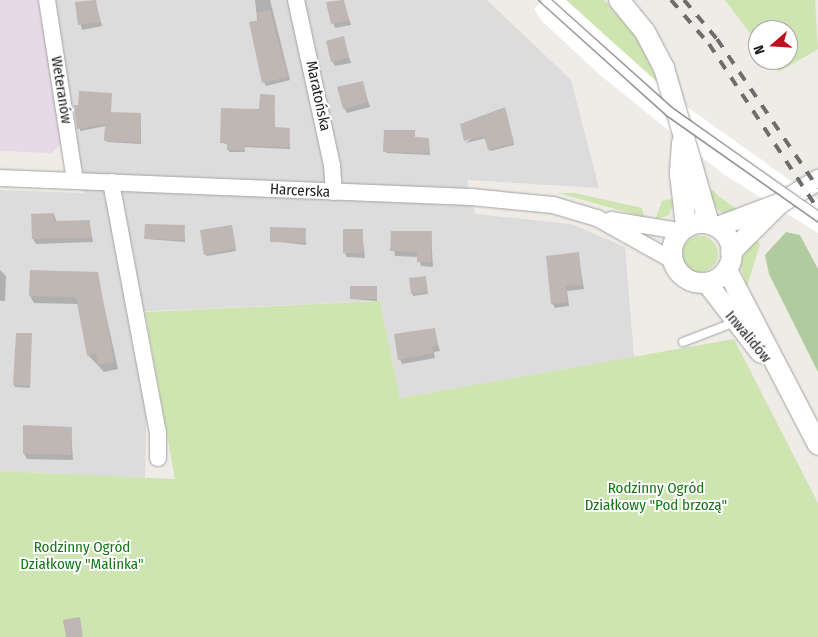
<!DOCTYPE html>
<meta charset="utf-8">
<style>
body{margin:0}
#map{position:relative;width:818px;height:637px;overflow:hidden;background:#efebe6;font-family:"Fira Sans Condensed",sans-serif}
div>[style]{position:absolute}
.residential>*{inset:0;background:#dddcdc}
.industrial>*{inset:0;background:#e8d9e6}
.grass>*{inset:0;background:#cee5b1}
.round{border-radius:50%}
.forest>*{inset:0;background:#afcb9f}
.pier>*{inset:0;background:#fff}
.shadow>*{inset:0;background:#0003}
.building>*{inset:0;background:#bfb7b3}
.roads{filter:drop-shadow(0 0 1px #a3a3a3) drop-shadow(0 0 1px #a3a3a3)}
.service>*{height:8px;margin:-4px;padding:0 4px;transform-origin:4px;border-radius:4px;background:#fff}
.minor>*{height:16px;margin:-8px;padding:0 8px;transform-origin:8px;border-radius:8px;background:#fff}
.tertiary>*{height:20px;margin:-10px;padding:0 10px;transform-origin:10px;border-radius:10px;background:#fff}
.tertiary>.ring{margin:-10px;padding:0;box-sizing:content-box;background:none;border:20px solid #fff;border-radius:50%}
.tram>*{height:1px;margin:-0.5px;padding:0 0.5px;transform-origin:0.5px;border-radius:0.5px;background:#6d6d6d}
.rail>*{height:4px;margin-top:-2px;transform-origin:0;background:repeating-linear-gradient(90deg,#6d6d6d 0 10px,transparent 0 20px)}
.bridges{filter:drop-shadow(0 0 1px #a3a3a3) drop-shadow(0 0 1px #a3a3a3)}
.service-bridge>*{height:8px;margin:-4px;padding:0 4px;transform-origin:4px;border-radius:4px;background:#fff}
span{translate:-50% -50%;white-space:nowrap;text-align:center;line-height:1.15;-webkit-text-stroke:4px #fff;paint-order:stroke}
.street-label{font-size:15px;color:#1f1f1f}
.park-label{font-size:15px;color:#157615}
.north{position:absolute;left:748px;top:20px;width:50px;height:50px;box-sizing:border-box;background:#fff;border:1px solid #a5a5a5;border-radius:50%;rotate:251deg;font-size:14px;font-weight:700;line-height:20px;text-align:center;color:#1f1f1f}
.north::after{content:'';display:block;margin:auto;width:18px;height:22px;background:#be111f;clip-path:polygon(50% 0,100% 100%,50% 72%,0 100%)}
</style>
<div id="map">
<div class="residential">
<i style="clip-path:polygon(55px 0,487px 0,571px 80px,599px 188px,467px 180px,475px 214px,571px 224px,625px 247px,634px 357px,400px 398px,380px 301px,132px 312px,147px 393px,145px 478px,0 471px,0 190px,84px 193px)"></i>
</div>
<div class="industrial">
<i style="clip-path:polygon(0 0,38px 0,64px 140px,52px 153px,0 151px)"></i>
</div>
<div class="grass">
<i style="clip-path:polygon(566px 0,604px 0,638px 39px,660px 86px)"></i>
<i style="clip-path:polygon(725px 0,815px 0,818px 49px,779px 72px,770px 60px,788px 60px,788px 30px,758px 30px,758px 44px)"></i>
<i style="clip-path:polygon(713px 190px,717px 195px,738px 210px,725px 214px,718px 210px,706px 192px)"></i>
<i style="clip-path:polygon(558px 193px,575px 193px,642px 208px,644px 217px)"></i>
<i style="clip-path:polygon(676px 198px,669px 215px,655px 220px,662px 201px)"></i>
<i class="round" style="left:682px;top:236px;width:36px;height:36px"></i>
<i style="clip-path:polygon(755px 238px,760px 244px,747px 287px,739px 262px)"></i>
<i style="clip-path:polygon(380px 301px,400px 398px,734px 339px,818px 503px,818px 637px,0 637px,0 471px,175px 479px,145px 312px)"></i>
</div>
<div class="forest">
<i style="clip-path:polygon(786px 232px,800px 235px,818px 269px,818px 372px,769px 274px,765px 255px)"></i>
</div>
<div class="pier">
<i style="clip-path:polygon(543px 0,566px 0,676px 99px,818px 200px,818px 233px,723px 174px,600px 75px,541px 20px,534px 9px)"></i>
</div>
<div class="shadow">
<i style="clip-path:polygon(95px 0,102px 26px,82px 30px,76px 3px)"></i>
<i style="clip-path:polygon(255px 0,270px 0,290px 80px,266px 86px,264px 82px)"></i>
<i style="clip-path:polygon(343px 0,351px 25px,335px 28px,327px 3px)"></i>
<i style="clip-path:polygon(343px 38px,351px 63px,335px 66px,332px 61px)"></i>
<i style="clip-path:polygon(362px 82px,370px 107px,347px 113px,344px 108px)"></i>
<i style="clip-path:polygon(111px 94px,111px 113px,141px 114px,141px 144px,107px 142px,106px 126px,80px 131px,80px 106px)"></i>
<i style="clip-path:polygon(274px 96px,275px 128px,289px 129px,290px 149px,245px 147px,245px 152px,229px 152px,228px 145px,221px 142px)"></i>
<i style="clip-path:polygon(506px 111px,514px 145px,490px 151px,486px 138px,466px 143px)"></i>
<i style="clip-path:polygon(414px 131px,415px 139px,429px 139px,430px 155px,386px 153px)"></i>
<i style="clip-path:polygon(54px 214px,57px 222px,89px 221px,93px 242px,36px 244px,33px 239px)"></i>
<i style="clip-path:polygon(184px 226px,185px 242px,146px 239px)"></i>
<i style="clip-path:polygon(232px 226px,236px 251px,207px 256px,205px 254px)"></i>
<i style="clip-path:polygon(305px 229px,306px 245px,271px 241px)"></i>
<i style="clip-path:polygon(362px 231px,365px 258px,347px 257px,344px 252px)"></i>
<i style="clip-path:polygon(392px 232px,431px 233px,433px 267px,421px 266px,418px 257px,395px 256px)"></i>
<i style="clip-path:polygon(578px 254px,584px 289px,567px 291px,569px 306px,555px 308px,552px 303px)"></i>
<i style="clip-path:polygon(0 270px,6px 276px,5px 301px,0 301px)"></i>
<i style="clip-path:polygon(97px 274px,118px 369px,104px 372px,88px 355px,78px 304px,34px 303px,30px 296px)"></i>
<i style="clip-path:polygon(426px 279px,428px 294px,413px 296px,412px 293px)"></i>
<i style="clip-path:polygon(376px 287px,377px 301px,351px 299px)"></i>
<i style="clip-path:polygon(434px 330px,440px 351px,434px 352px,435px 358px,402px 364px,400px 359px)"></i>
<i style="clip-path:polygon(31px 335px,30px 388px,15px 387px,14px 385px)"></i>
<i style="clip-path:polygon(71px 428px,73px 460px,27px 459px,24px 454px)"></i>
</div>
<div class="building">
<i style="clip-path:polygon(96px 0,100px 22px,78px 25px,75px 2px)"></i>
<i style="clip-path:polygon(344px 0,349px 20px,331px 24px,326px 2px)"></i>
<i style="clip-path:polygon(270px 10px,288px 77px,262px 83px,249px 22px,259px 20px,257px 13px)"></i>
<i style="clip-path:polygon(344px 36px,349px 58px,331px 62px,326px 41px)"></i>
<i style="clip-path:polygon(363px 81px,368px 102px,343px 109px,337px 87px)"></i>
<i style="clip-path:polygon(79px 91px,112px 93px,111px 112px,141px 113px,140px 142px,104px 141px,105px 124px,77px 129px,74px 105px,78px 105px)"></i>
<i style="clip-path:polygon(260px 94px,275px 95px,274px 127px,290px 128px,289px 147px,245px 146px,245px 151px,227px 150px,227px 143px,220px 143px,221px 108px,259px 109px)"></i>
<i style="clip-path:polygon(505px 107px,514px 143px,488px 150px,484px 136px,464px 141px,460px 124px)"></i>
<i style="clip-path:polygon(384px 130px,415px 130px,415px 137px,429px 138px,429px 153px,383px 152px)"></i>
<i style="clip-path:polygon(54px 213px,54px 221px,90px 220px,91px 238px,32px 239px,31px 214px)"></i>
<i style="clip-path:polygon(145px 224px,185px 225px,184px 240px,144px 239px)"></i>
<i style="clip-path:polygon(232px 225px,236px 249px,204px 255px,200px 230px)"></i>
<i style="clip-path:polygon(270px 227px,306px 228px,305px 243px,270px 242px)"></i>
<i style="clip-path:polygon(343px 229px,363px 229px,363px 253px,343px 253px)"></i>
<i style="clip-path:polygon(391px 231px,432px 231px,431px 262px,417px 262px,417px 252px,390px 251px)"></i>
<i style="clip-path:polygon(579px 252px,582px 285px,566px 286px,567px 302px,551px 304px,546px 256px)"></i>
<i style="clip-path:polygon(30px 270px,98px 272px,114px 362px,98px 364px,96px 354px,87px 356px,76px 297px,29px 296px)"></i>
<i style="clip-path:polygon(426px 276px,427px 292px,411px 294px,409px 278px)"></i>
<i style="clip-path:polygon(350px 286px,377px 286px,377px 299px,350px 299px)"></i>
<i style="clip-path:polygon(435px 328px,438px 346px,432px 347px,433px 353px,398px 360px,394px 334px)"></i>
<i style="clip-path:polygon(16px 333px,32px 333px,30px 386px,13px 385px)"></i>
<i style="clip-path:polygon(23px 425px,72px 427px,71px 455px,23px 454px)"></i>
<i style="clip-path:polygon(80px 617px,83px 637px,66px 637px,63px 620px)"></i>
</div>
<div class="roads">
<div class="service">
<i style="left:683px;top:342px;width:56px;rotate:-21deg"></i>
</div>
<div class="minor">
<i style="left:47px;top:0;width:182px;rotate:81.2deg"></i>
<i style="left:296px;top:0;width:169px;rotate:77.7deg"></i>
<i style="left:332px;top:165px;width:27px;rotate:86deg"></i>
<i style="left:0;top:178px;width:471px;rotate:2.3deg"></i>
<i style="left:471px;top:197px;width:82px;rotate:5.6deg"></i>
<i style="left:553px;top:205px;width:46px;rotate:16.5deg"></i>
<i style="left:597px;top:218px;width:86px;rotate:29.2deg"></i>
<i style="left:111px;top:182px;width:254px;rotate:79.4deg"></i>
<i style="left:158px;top:432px;width:26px;rotate:90deg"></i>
<i style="left:611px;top:220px;width:70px;rotate:9.1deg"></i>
</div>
<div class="tertiary">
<i style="left:619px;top:0;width:41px;rotate:50.9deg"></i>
<i style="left:645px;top:32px;width:41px;rotate:62.2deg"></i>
<i style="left:664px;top:68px;width:162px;rotate:73.9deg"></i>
<i style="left:682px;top:143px;width:31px;rotate:94deg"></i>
<i style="left:680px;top:174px;width:53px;rotate:83.5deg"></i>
<i class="ring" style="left:672px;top:223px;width:40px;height:40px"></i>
<i style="left:717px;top:227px;width:66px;rotate:-20.4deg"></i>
<i style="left:779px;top:204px;width:46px;rotate:-31.6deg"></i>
<i style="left:731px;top:252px;width:68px;rotate:-45deg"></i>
<i style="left:727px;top:270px;width:197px;rotate:62.5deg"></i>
<i style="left:707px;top:283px;width:88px;rotate:52.4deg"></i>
</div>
</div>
<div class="tram">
<i style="left:538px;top:0;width:173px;rotate:42deg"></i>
<i style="left:667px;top:116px;width:184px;rotate:35.1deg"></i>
<i style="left:552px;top:0;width:162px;rotate:41.8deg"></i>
<i style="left:673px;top:108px;width:178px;rotate:35.4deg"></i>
</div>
<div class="rail">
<i style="left:671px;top:0;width:58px;rotate:49.2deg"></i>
<i style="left:709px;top:44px;width:198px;rotate:56.6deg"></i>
<i style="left:684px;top:0;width:51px;rotate:49.8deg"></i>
<i style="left:717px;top:39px;width:180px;rotate:55.9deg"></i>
</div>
<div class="bridges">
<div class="service-bridge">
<i style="left:545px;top:0;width:168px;rotate:41.9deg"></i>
<i style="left:670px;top:112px;width:181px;rotate:35.1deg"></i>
</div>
</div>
<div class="street-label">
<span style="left:61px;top:90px;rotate:81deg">Weteranów</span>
<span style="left:318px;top:96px;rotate:78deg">Maratońska</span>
<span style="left:300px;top:191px;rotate:3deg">Harcerska</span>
<span style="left:748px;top:337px;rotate:50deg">Inwalidów</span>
</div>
<div class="park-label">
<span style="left:656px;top:497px">Rodzinny Ogród<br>Działkowy "Pod brzozą"</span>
<span style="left:82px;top:556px">Rodzinny Ogród<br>Działkowy "Malinka"</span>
</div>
<div class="north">N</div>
</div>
